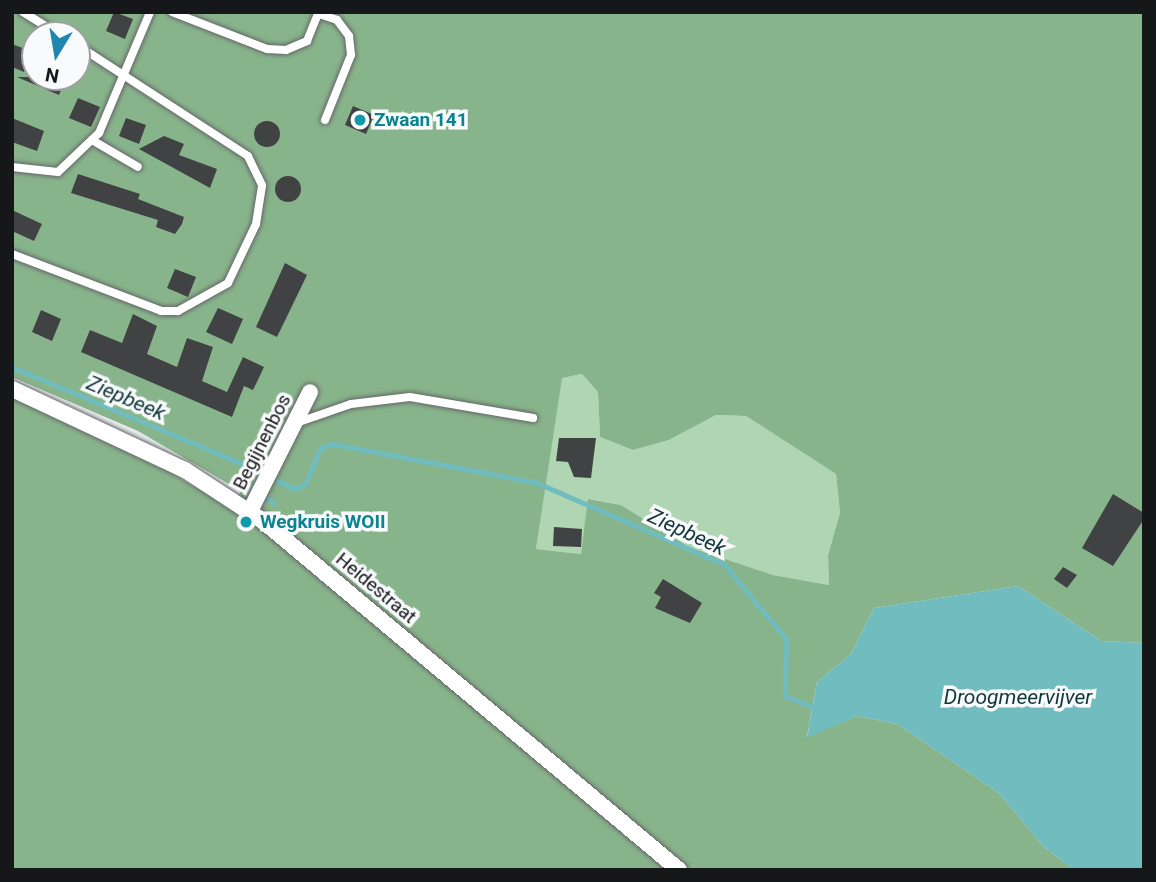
<!DOCTYPE html>
<style>
body{margin:0}
#map{position:relative;width:1156px;height:882px;overflow:hidden;background:#eaedef;font-family:Roboto,sans-serif}
div>[style]{position:absolute}
.green>*{inset:0;background:#afd5b2}
.forest>*{inset:0;background:#88b48b}
.water>*{inset:0;background:#70bcbe}
.stream>*{height:5px;margin:-2.5px;padding:0 2.5px;transform-origin:2.5px;border-radius:2.5px;background:#70bcbe}
.building>*{inset:0;background:#404244}
.round{border-radius:50%}
.roads{filter:drop-shadow(0 0 2px #656769) drop-shadow(0 0 2px #656769)}
.lane>*{height:8px;margin:-4px;padding:0 4px;transform-origin:4px;border-radius:4px;background:#fff}
.street>*{height:16px;margin:-8px;padding:0 8px;transform-origin:8px;border-radius:8px;background:#fff}
.dots>*{width:19px;height:19px;translate:-50% -50%;box-sizing:border-box;border:4px solid #f8fafc;border-radius:50%}
span{translate:-50% -50%;white-space:nowrap;text-align:center;line-height:1.15;-webkit-text-stroke:7px #f8fafc;paint-order:stroke}
.culture-label{font-size:19px;color:#0d838f;font-weight:700}
.left{translate:0 -50%;text-align:left}
.street-label{font-size:19px;color:#161718}
.water-label{font-size:21px;color:#113738;font-style:italic}
.frame{position:absolute;inset:0;border:14px solid #161718;pointer-events:none}
.north{position:absolute;left:21px;top:21px;width:70px;height:70px;box-sizing:border-box;background:#f8fafc;border:2px solid #9e9fa1;border-radius:50%;rotate:191deg;font-size:19px;font-weight:700;line-height:28px;text-align:center;color:#161718}
.north::after{content:'';display:block;margin:auto;width:24px;height:32px;background:#1f86af;clip-path:polygon(50% 0,100% 100%,50% 72%,0 100%)}
</style>
<div id="map">
<div class="green">
<i style="clip-path:polygon(582px 374px,598px 392px,600px 437px,633px 450px,669px 440px,716px 415px,746px 416px,836px 474px,840px 513px,828px 555px,829px 585px,773px 575px,689px 547px,621px 505px,589px 499px,581px 554px,536px 549px,561px 378px)"></i>
</div>
<div class="forest">
<i style="clip-path:polygon(evenodd,12px 12px,1144px 12px,1144px 643px,1101px 641px,1018px 586px,874px 608px,851px 654px,817px 682px,807px 737px,857px 716px,897px 724px,999px 793px,1043px 846px,1074px 870px,12px 870px,12px 397px,129px 448px,231px 508px,241px 491px,138px 431px,12px 377px,12px 12px,35px 35px,77px 35px,77px 77px,35px 77px,35px 35px,12px 12px,582px 374px,598px 392px,600px 437px,633px 450px,669px 440px,716px 415px,746px 416px,836px 474px,840px 513px,828px 555px,829px 585px,773px 575px,689px 547px,621px 505px,588px 499px,581px 554px,536px 549px,562px 378px,582px 374px)"></i>
</div>
<div class="water">
<i style="clip-path:polygon(1018px 586px,1101px 641px,1144px 643px,1144px 870px,1074px 870px,1043px 846px,999px 793px,897px 724px,857px 716px,807px 738px,817px 682px,851px 654px,874px 608px)"></i>
</div>
<div class="stream">
<i style="left:12px;top:367px;width:276px;rotate:22.8deg"></i>
<i style="left:278px;top:481px;width:20px;rotate:24deg"></i>
<i style="left:296px;top:489px;width:12px;rotate:-31deg"></i>
<i style="left:306px;top:483px;width:38px;rotate:-68deg"></i>
<i style="left:320px;top:448px;width:14px;rotate:-17deg"></i>
<i style="left:333px;top:444px;width:206px;rotate:10.7deg"></i>
<i style="left:535px;top:482px;width:206px;rotate:23.5deg"></i>
<i style="left:724px;top:564px;width:97px;rotate:50.4deg"></i>
<i style="left:786px;top:639px;width:57px;rotate:91deg"></i>
<i style="left:785px;top:696px;width:34px;rotate:21deg"></i>
<i style="left:245px;top:485px;width:14px;rotate:30deg"></i>
<i style="left:263px;top:496px;width:13px;rotate:32deg"></i>
</div>
<div class="building">
<i style="clip-path:polygon(114px 12px,133px 19px,125px 39px,106px 31px)"></i>
<i style="clip-path:polygon(12px 44px,33px 52px,24px 72px,12px 67px)"></i>
<i style="clip-path:polygon(17px 77px,66px 77px,59px 95px)"></i>
<i style="clip-path:polygon(78px 98px,100px 107px,91px 127px,69px 118px)"></i>
<i style="clip-path:polygon(353px 106px,374px 115px,366px 134px,345px 125px)"></i>
<i style="clip-path:polygon(12px 118px,44px 131px,37px 151px,12px 142px)"></i>
<i style="clip-path:polygon(126px 118px,146px 125px,139px 144px,119px 136px)"></i>
<i class="round" style="left:254px;top:121px;width:26px;height:26px"></i>
<i style="clip-path:polygon(164px 136px,184px 144px,179px 155px,217px 169px,210px 188px,139px 149px)"></i>
<i style="clip-path:polygon(78px 174px,140px 194px,138px 199px,184px 217px,182px 224px,175px 234px,156px 227px,158px 220px,71px 193px)"></i>
<i class="round" style="left:275px;top:176px;width:26px;height:26px"></i>
<i style="clip-path:polygon(12px 210px,42px 224px,34px 241px,12px 231px)"></i>
<i style="clip-path:polygon(285px 263px,307px 275px,277px 337px,256px 327px)"></i>
<i style="clip-path:polygon(175px 269px,196px 277px,188px 297px,167px 288px)"></i>
<i style="clip-path:polygon(218px 308px,243px 319px,232px 344px,206px 332px)"></i>
<i style="clip-path:polygon(41px 310px,61px 319px,52px 341px,32px 332px)"></i>
<i style="clip-path:polygon(133px 314px,157px 326px,147px 354px,177px 367px,187px 338px,213px 347px,202px 381px,227px 392px,243px 357px,264px 367px,253px 390px,244px 386px,232px 417px,81px 352px,90px 330px,122px 343px)"></i>
<i style="clip-path:polygon(559px 438px,596px 438px,591px 478px,574px 477px,568px 462px,556px 461px)"></i>
<i style="clip-path:polygon(1113px 494px,1144px 513px,1144px 519px,1113px 566px,1082px 548px)"></i>
<i style="clip-path:polygon(554px 527px,582px 529px,581px 547px,553px 546px)"></i>
<i style="clip-path:polygon(1063px 567px,1077px 575px,1067px 588px,1054px 579px)"></i>
<i style="clip-path:polygon(663px 579px,702px 603px,690px 623px,655px 608px,661px 597px,654px 593px)"></i>
</div>
<div class="roads">
<div class="lane">
<i style="left:23px;top:12px;width:44px;rotate:31.9deg"></i>
<i style="left:172px;top:12px;width:102px;rotate:21.3deg"></i>
<i style="left:267px;top:49px;width:19px;rotate:3deg"></i>
<i style="left:286px;top:50px;width:23px;rotate:-23deg"></i>
<i style="left:307px;top:41px;width:31px;rotate:-68deg"></i>
<i style="left:319px;top:14px;width:19px;rotate:18deg"></i>
<i style="left:337px;top:20px;width:20px;rotate:53deg"></i>
<i style="left:349px;top:36px;width:19px;rotate:84deg"></i>
<i style="left:351px;top:55px;width:70px;rotate:111.8deg"></i>
<i style="left:92px;top:140px;width:53px;rotate:30.4deg"></i>
<i style="left:12px;top:167px;width:46px;rotate:6.2deg"></i>
<i style="left:58px;top:172px;width:57px;rotate:-43.6deg"></i>
<i style="left:99px;top:133px;width:131px;rotate:-67.1deg"></i>
<i style="left:12px;top:254px;width:160px;rotate:20.9deg"></i>
<i style="left:161px;top:311px;width:17px"></i>
<i style="left:178px;top:311px;width:57px;rotate:-29.2deg"></i>
<i style="left:228px;top:283px;width:65px;rotate:-64.6deg"></i>
<i style="left:256px;top:224px;width:39px;rotate:-81deg"></i>
<i style="left:262px;top:185px;width:32px;rotate:-116deg"></i>
<i style="left:248px;top:156px;width:204px;rotate:-147deg"></i>
<i style="left:299px;top:422px;width:55px;rotate:-19.1deg"></i>
<i style="left:351px;top:404px;width:59px;rotate:-6.8deg"></i>
<i style="left:410px;top:397px;width:125px;rotate:9.7deg"></i>
</div>
<div class="street">
<i style="left:12px;top:389px;width:191px;rotate:25.1deg"></i>
<i style="left:185px;top:470px;width:93px;rotate:33.2deg"></i>
<i style="left:263px;top:521px;width:543px;rotate:39.99deg"></i>
<i style="left:250px;top:511px;width:133px;rotate:-63.2deg"></i>
</div>
</div>
<div class="dots">
<i style="left:360px;top:120px;background:#0f9aa8"></i>
<i style="left:246px;top:522px;background:#0f9aa8"></i>
</div>
<div class="culture-label">
<span class="left" style="left:374px;top:120px">Zwaan 141</span>
<span class="left" style="left:260px;top:522px">Wegkruis WOII</span>
</div>
<div class="street-label">
<span style="left:262px;top:442px;rotate:-63deg">Begijnenbos</span>
<span style="left:376px;top:588px;rotate:40deg">Heidestraat</span>
</div>
<div class="water-label">
<span style="left:126px;top:398px;rotate:23deg">Ziepbeek</span>
<span style="left:687px;top:532px;rotate:25deg">Ziepbeek</span>
<span style="left:1018px;top:697px">Droogmeervijver</span>
</div>
<div class="frame"></div>
<div class="north">N</div>
</div>
